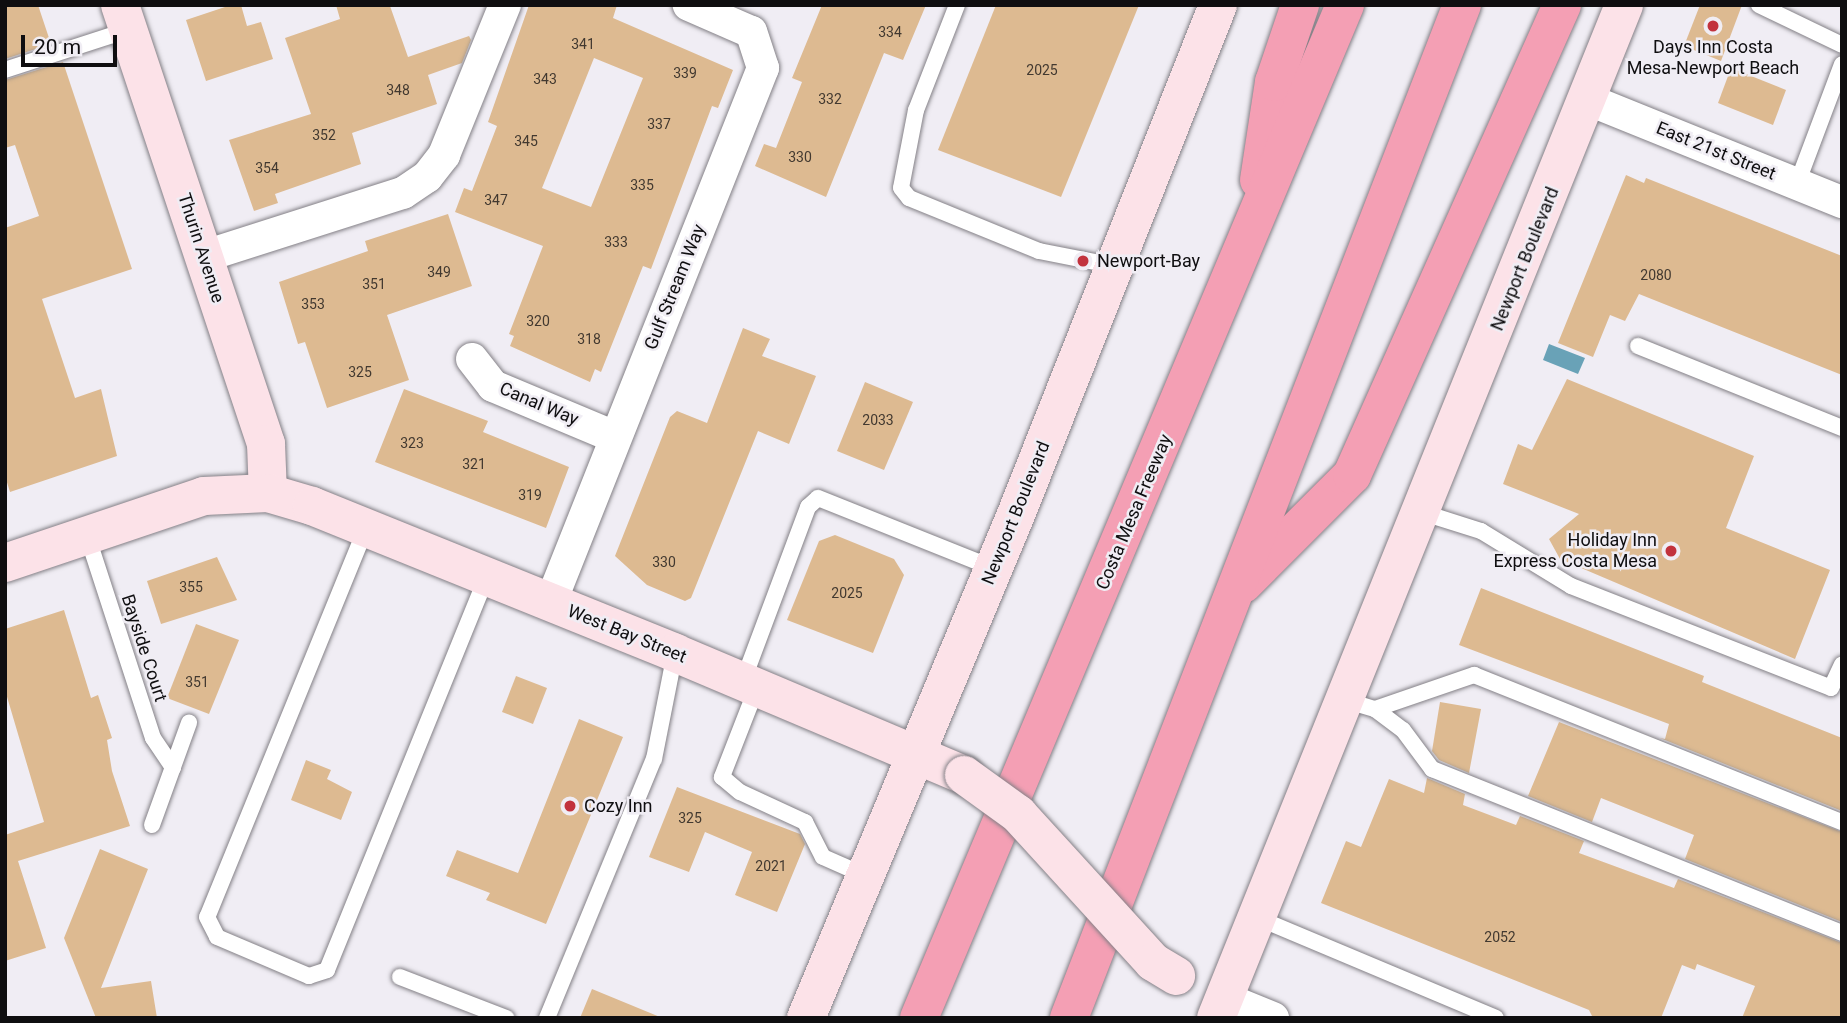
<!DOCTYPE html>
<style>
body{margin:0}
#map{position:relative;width:1847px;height:1023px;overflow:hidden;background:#f0edf4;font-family:Roboto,sans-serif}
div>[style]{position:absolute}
.water>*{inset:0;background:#69a2b7}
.building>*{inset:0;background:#ddba91}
.roads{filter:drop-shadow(0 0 2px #838086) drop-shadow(0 0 2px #838086)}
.lane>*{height:16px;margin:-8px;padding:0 8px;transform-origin:8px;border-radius:8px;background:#fff}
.street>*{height:32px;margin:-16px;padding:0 16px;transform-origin:16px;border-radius:16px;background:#fff}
.secondary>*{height:38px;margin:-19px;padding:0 19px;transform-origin:19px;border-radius:19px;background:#fce2e8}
.highway>*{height:38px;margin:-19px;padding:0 19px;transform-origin:19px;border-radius:19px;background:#f49fb4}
.bridges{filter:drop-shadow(0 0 2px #838086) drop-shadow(0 0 2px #838086)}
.secondary-bridge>*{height:38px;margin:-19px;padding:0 19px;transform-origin:19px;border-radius:19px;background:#fce2e8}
.dots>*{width:19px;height:19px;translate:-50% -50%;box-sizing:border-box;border:4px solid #f0edf4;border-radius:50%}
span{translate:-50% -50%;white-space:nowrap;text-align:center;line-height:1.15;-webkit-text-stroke:5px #f0edf4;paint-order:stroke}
.number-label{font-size:14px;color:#423930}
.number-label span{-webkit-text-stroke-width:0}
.poi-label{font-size:18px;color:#0f0e10}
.left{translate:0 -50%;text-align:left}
.right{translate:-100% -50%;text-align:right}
.street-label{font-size:18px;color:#0f0e10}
.frame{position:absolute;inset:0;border:7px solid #0f0e10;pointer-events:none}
.scale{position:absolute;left:21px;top:35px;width:96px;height:32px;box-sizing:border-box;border:4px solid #0f0e10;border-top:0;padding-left:9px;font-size:21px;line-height:24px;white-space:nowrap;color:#0f0e10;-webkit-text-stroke:5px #f0edf4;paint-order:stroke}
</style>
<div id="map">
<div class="water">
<i style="clip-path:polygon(1549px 344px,1585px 358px,1578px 374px,1543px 360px)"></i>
</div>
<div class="building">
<i style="clip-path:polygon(5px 5px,38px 5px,51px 44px,5px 59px)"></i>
<i style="clip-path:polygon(231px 5px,241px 5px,247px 26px,261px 22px,273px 59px,206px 81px,186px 20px)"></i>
<i style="clip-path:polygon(336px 5px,390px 6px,408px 57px,469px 36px,471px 40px,462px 63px,428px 75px,437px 104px,352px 133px,361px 164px,275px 194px,278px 203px,254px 211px,229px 140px,311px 114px,285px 38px,340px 19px)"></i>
<i style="clip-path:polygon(evenodd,529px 5px,617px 5px,613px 18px,733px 70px,718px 108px,712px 106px,651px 269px,643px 266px,601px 372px,595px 369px,590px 382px,510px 346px,514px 336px,509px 334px,543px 246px,455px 212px,464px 188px,472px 191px,497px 126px,488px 122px,529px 5px,594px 58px,643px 78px,591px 207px,542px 188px,594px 58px)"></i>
<i style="clip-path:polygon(822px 5px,926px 5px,903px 60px,884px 53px,826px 197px,755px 166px,764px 144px,776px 148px,802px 82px,792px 78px)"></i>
<i style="clip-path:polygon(996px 5px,1139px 5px,1061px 197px,938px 150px)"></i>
<i style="clip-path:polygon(1700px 5px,1742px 5px,1721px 61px,1684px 46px)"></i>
<i style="clip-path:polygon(63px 62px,132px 269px,42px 299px,75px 398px,101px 389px,117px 456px,10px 492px,5px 476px,5px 228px,39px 216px,15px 145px,5px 148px,5px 80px)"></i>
<i style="clip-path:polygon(1731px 68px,1786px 90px,1773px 125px,1718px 103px)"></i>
<i style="clip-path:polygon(1626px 175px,1644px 183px,1646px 178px,1842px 256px,1842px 375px,1639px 294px,1625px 321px,1610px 315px,1593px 357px,1558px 343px)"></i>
<i style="clip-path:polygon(448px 214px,472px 286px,387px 315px,409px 380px,327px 408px,305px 342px,298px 344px,279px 282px,368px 251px,365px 241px)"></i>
<i style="clip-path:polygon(743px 328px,770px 339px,762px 356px,816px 376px,789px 444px,758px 431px,691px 598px,685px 601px,647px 585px,615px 556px,670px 417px,677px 411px,707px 423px)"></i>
<i style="clip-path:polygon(1567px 379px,1754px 456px,1726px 528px,1830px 570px,1795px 659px,1560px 559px,1549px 539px,1579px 514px,1503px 484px,1518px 444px,1532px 450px)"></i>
<i style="clip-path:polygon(865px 382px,913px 402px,884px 470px,837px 451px)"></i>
<i style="clip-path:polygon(404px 389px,488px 421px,483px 432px,569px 467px,546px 528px,375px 462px)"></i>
<i style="clip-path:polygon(835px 535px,894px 559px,904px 575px,873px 653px,787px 620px,819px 541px)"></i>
<i style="clip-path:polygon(217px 557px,237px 600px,161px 624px,147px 581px)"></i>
<i style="clip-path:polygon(1481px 588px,1704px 676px,1702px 682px,1842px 738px,1842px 811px,1660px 738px,1665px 739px,1669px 724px,1459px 645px)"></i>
<i style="clip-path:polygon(64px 610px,91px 698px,98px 695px,112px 738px,107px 740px,112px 771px,130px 826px,18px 861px,46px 948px,5px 961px,5px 835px,44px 822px,5px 690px,5px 629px)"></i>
<i style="clip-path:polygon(196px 624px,239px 640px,209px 714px,167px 698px)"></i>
<i style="clip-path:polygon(516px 676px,547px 688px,533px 724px,502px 712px)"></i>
<i style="clip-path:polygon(1440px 702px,1481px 709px,1469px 773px,1439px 760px,1432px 751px)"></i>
<i style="clip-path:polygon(579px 719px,623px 737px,546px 924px,486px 900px,490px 893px,446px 876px,457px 850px,518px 873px)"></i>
<i style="clip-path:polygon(1559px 722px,1842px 832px,1842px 922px,1685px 859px,1694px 835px,1601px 798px,1592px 822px,1528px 796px)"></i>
<i style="clip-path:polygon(306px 760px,331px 770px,327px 779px,352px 792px,341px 820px,291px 800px)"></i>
<i style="clip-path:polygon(1427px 778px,1465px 794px,1463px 805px,1516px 825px,1520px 816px,1584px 841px,1579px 853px,1674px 888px,1678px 879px,1842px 943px,1842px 1018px,1742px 1018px,1755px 986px,1697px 964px,1695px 970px,1682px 965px,1661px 1018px,1593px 1018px,1589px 1010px,1321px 903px,1346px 841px,1361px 847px,1389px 779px,1424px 793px)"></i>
<i style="clip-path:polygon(677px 787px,800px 834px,805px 844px,777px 912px,735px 895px,752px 852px,705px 832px,689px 872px,649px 857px)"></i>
<i style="clip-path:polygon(100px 849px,148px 869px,101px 988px,151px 981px,157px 1018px,96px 1018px,64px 938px)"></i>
<i style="clip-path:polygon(592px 989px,660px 1017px,660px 1018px,580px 1018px)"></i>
</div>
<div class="roads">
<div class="lane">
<i style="left:957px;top:5px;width:113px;rotate:111.3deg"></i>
<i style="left:916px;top:110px;width:79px;rotate:100.9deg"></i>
<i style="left:901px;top:188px;width:13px;rotate:51deg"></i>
<i style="left:909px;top:198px;width:140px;rotate:22.2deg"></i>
<i style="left:1039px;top:251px;width:77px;rotate:11.2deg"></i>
<i style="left:1759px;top:5px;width:92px;rotate:25.7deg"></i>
<i style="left:5px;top:70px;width:129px;rotate:-18deg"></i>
<i style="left:1797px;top:184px;width:128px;rotate:-69.4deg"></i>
<i style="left:1638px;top:346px;width:220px;rotate:21.9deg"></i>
<i style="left:1424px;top:513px;width:60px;rotate:17.5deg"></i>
<i style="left:1481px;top:531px;width:105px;rotate:31.4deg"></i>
<i style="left:1571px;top:586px;width:279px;rotate:21.4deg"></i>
<i style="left:1831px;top:688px;width:26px;rotate:-65deg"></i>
<i style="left:366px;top:528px;width:420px;rotate:112.2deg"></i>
<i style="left:207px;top:917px;width:22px;rotate:63deg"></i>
<i style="left:217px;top:937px;width:100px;rotate:23deg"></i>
<i style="left:309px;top:976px;width:19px;rotate:-18deg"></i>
<i style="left:327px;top:970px;width:423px;rotate:-67.9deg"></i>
<i style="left:87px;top:535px;width:213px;rotate:72deg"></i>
<i style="left:153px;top:738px;width:36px;rotate:56deg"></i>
<i style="left:743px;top:681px;width:186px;rotate:-69.5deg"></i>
<i style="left:808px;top:507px;width:13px;rotate:-42deg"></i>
<i style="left:818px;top:498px;width:188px;rotate:21.8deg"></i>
<i style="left:757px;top:687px;width:97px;rotate:111.3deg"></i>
<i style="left:722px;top:777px;width:23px;rotate:40deg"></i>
<i style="left:740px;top:792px;width:72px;rotate:24.8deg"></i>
<i style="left:805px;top:822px;width:39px;rotate:63deg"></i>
<i style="left:823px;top:857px;width:45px;rotate:23.7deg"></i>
<i style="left:1348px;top:701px;width:28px;rotate:17deg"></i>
<i style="left:1375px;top:709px;width:35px;rotate:37deg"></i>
<i style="left:1403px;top:730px;width:49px;rotate:53.4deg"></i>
<i style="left:1432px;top:769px;width:442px;rotate:21.8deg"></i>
<i style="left:1375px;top:709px;width:105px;rotate:-19deg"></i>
<i style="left:1474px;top:675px;width:396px;rotate:21.8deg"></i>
<i style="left:152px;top:825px;width:109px;rotate:-70.1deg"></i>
<i style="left:1258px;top:918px;width:258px;rotate:22.8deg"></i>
<i style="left:400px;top:977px;width:114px;rotate:21.1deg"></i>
<i style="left:547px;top:1018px;width:280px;rotate:-67.6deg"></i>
<i style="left:654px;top:759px;width:108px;rotate:-78.8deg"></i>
</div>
<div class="street">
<i style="left:1589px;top:100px;width:273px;rotate:22deg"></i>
<i style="left:205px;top:256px;width:208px;rotate:-17.7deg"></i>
<i style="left:403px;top:193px;width:29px;rotate:-34deg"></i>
<i style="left:427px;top:177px;width:28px;rotate:-52deg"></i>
<i style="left:444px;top:155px;width:162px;rotate:-67.9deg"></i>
<i style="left:472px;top:359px;width:34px;rotate:52deg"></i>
<i style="left:493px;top:386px;width:132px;rotate:22.7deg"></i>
<i style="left:550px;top:604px;width:577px;rotate:-68.33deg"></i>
<i style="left:763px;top:68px;width:38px;rotate:-108deg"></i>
<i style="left:751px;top:32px;width:68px;rotate:-156.5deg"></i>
<i style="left:1224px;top:998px;width:53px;rotate:22.2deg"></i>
</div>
<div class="secondary">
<i style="left:120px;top:5px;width:463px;rotate:71.6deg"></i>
<i style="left:266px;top:444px;width:49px;rotate:87.7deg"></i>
<i style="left:5px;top:563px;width:210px;rotate:-18.6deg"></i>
<i style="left:204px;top:496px;width:64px;rotate:-2.7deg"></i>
<i style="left:268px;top:493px;width:46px;rotate:16.5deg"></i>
<i style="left:312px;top:506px;width:392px;rotate:22deg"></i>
<i style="left:675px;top:653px;width:314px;rotate:22.9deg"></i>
<i style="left:806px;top:1018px;width:543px;rotate:-67.36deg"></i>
<i style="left:1015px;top:517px;width:551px;rotate:-68.37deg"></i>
<i style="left:1216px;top:1018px;width:1092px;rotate:-68.06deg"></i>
</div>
<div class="highway">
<i style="left:1259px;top:180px;width:99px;rotate:-81.3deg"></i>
<i style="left:1274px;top:82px;width:81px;rotate:-71.3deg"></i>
<i style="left:1243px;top:584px;width:154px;rotate:-45deg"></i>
<i style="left:1352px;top:475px;width:515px;rotate:-65.92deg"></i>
<i style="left:919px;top:1018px;width:1099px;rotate:-67.19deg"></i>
<i style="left:1069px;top:1018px;width:1087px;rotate:-68.8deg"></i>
</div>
</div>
<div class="bridges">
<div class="secondary-bridge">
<i style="left:964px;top:775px;width:67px;rotate:35.8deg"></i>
<i style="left:1018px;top:814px;width:200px;rotate:47.6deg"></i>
<i style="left:1153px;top:962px;width:27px;rotate:31deg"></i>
</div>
</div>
<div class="dots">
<i style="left:1713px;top:26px;background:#c2323d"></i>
<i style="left:1083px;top:261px;background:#c2323d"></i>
<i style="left:1671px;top:551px;background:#c2323d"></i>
<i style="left:570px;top:806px;background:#c2323d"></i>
</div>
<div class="number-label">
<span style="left:890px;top:32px">334</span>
<span style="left:583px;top:44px">341</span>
<span style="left:1042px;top:70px">2025</span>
<span style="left:685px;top:73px">339</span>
<span style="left:545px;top:79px">343</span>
<span style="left:398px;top:90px">348</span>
<span style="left:830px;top:99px">332</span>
<span style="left:659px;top:124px">337</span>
<span style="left:324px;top:135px">352</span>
<span style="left:526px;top:141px">345</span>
<span style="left:800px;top:157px">330</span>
<span style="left:267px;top:168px">354</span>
<span style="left:642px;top:185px">335</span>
<span style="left:496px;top:200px">347</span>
<span style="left:616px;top:242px">333</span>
<span style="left:439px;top:272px">349</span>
<span style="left:1656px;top:275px">2080</span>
<span style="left:374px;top:284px">351</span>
<span style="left:313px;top:304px">353</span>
<span style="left:538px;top:321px">320</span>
<span style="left:589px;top:339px">318</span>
<span style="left:360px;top:372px">325</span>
<span style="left:878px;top:420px">2033</span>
<span style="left:412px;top:443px">323</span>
<span style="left:474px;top:464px">321</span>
<span style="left:530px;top:495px">319</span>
<span style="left:664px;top:562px">330</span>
<span style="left:191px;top:587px">355</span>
<span style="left:847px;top:593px">2025</span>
<span style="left:197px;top:682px">351</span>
<span style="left:690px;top:818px">325</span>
<span style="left:771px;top:866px">2021</span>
<span style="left:1500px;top:937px">2052</span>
</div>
<div class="poi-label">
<span style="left:1713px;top:58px">Days Inn Costa<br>Mesa-Newport Beach</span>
<span class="left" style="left:1097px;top:261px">Newport-Bay</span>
<span class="right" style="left:1657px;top:551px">Holiday Inn<br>Express Costa Mesa</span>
<span class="left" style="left:584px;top:806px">Cozy Inn</span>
</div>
<div class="street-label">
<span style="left:1716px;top:151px;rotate:22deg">East 21st Street</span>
<span style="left:201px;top:248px;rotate:72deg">Thurin Avenue</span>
<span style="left:1525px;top:259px;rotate:-68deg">Newport Boulevard</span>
<span style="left:675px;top:287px;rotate:-68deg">Gulf Stream Way</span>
<span style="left:539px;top:404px;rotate:23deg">Canal Way</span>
<span style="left:1134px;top:512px;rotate:-67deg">Costa Mesa Freeway</span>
<span style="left:1016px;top:513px;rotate:-68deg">Newport Boulevard</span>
<span style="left:627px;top:634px;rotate:22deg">West Bay Street</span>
<span style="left:144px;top:648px;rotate:72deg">Bayside Court</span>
</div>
<div class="frame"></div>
<div class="scale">20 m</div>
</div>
